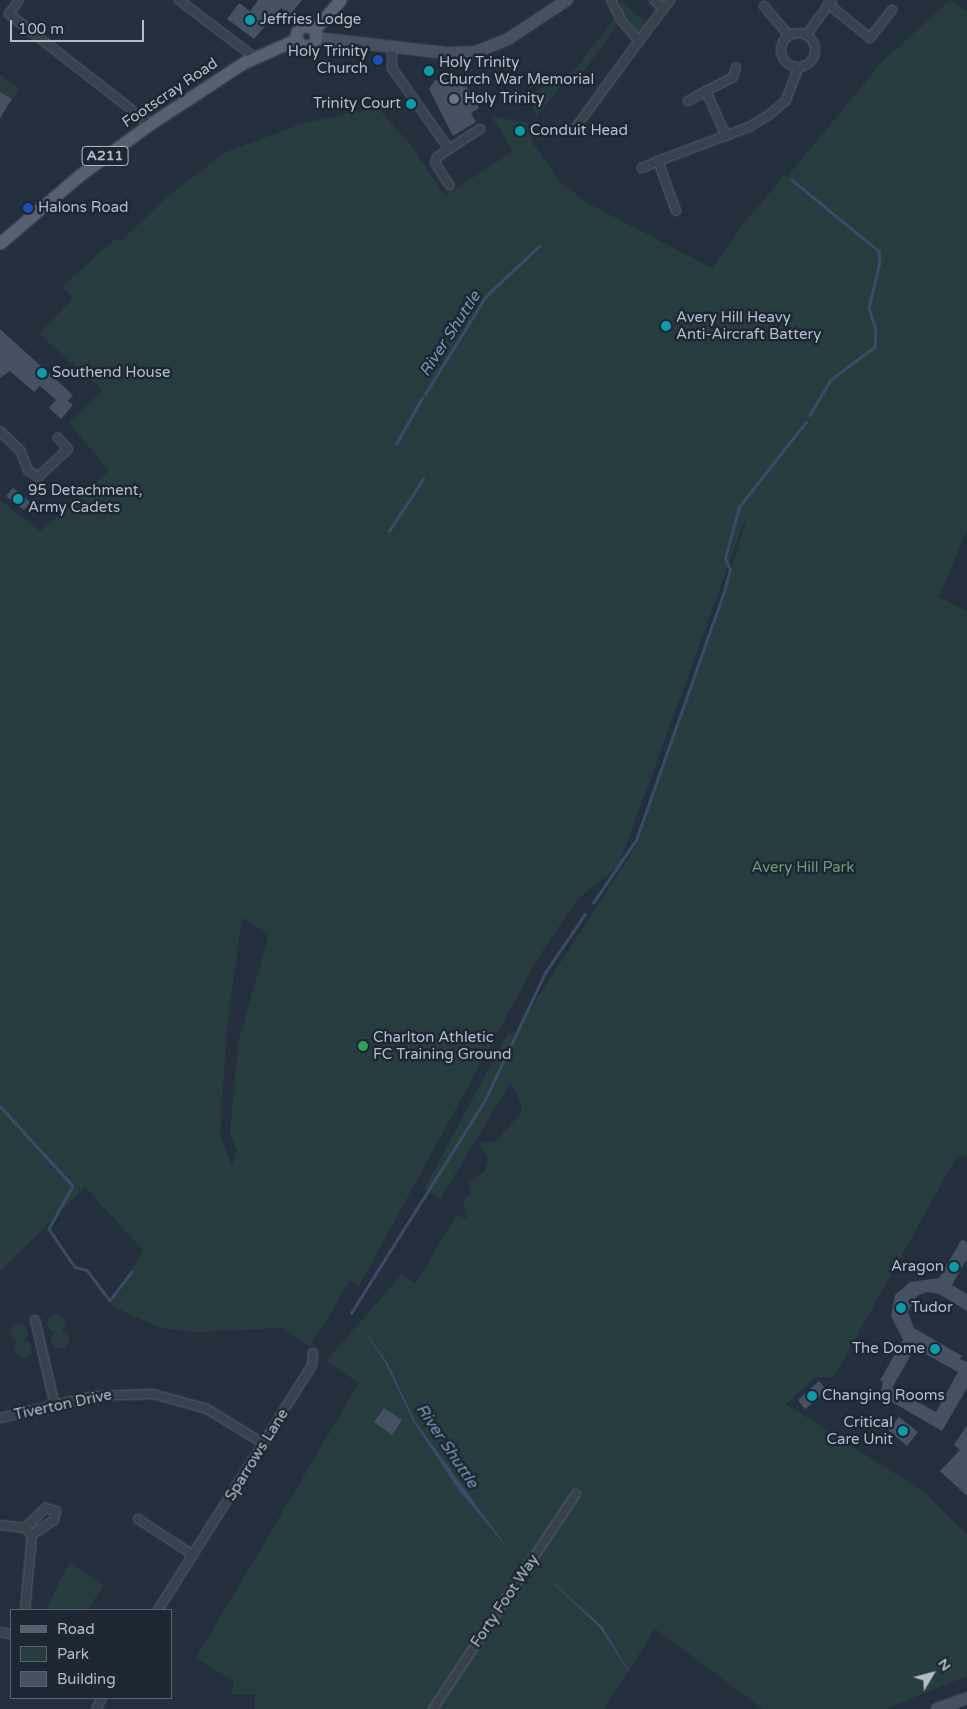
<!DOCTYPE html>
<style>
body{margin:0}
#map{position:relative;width:967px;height:1709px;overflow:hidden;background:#242f3e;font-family:"Varela Round",sans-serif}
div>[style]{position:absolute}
.green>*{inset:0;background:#263c3f}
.round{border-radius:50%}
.water>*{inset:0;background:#394c67}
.stream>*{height:2.5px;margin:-1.25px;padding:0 1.25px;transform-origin:1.25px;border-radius:1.25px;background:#394c67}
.building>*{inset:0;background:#455162}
.roads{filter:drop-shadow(0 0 1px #565f6c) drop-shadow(0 0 1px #565f6c)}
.street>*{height:8px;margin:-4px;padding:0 4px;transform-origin:4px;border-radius:4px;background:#38414e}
.street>.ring{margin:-4px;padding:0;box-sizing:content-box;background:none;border:8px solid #38414e;border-radius:50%}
.secondary>*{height:10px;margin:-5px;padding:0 5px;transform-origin:5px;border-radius:5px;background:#465061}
.primary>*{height:11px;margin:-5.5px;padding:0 5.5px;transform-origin:5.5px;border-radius:5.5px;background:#56606e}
.primary>.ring{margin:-5.5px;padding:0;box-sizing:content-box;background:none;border:11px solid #56606e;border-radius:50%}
.dots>*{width:14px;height:14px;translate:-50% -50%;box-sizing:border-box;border:2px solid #1d2633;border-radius:50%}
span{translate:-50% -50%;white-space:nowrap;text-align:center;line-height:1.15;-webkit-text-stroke:5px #1d2633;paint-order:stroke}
.shield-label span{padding:1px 4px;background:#1d2633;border:1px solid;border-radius:4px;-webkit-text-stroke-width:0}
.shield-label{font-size:14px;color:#b4bcc9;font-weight:700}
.poi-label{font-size:15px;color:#b4bcc9}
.left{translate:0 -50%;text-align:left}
.right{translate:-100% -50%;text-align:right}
.street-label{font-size:15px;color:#b4bcc9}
.park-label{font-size:15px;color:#6b9a76}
.water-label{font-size:16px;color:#7c92b1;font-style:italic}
.legend{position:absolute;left:10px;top:1609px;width:162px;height:90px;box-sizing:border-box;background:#1d2633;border:1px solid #59626f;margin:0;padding:6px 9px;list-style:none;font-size:15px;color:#b4bcc9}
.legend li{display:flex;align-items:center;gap:10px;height:25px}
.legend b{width:25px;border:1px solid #59626f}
.north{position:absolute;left:907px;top:1649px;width:50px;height:50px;-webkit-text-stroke:4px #1d2633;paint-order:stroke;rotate:53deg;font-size:14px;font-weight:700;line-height:20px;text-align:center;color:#b4bcc9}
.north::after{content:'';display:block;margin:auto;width:18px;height:22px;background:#b4bcc9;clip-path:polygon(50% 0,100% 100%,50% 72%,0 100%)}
.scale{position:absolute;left:10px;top:20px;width:134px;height:22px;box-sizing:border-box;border:2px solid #b4bcc9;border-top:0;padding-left:6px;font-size:15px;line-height:18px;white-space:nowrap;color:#b4bcc9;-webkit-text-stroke:4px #1d2633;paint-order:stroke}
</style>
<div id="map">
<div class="green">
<i style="clip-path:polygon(620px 0,647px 23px,639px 32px,622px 13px)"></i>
<i style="clip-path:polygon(evenodd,950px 0,967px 11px,967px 530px,939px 597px,967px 611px,967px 1157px,957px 1156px,834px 1377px,816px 1377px,786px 1404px,924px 1492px,967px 1534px,967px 1676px,886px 1709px,763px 1709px,655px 1629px,604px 1709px,255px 1709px,255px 1695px,231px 1694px,234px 1681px,196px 1658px,359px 1383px,326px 1361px,401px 1275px,416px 1283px,457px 1214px,467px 1220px,463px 1199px,471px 1195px,468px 1183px,485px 1171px,489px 1160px,479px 1144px,496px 1141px,520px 1114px,522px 1108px,515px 1089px,509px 1085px,440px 1199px,424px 1189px,507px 1035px,516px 1031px,636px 846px,724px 596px,750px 506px,619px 865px,576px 901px,541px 953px,359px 1286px,350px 1281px,310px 1346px,282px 1328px,195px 1332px,160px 1328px,110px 1305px,143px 1250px,85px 1187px,0 1271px,0 500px,40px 531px,109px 471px,69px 423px,103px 390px,39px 334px,73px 298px,62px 287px,116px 238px,120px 242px,168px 196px,226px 152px,298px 125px,377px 107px,415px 150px,445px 196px,513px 151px,491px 116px,528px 123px,532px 142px,560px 182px,589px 204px,712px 268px,742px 225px,785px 175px,787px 177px,881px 63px,950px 0,242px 918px,269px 934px,238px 1043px,230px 1134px,237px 1150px,232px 1166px,220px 1135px,227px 1028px,242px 918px)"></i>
<i style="clip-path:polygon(614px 19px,617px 26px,574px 84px,567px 79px,536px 117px,529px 95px,573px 72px)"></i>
<i style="clip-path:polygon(0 74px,20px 89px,12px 99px,0 92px)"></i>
<i class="round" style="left:47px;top:1315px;width:18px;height:18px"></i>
<i class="round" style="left:10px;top:1324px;width:18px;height:18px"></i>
<i class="round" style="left:51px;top:1331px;width:18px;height:18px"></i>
<i class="round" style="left:14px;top:1340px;width:18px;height:18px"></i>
<i style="clip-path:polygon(69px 1562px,104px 1585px,87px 1610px,46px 1610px)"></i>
</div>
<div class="water">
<i style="clip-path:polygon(360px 1325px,387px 1362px,415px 1421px,509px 1550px,458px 1489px,413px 1421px,385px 1362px)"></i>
<i style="clip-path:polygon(540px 1571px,603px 1627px,631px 1675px,600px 1628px)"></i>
</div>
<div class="stream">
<i style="left:792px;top:180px;width:112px;rotate:39.2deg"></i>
<i style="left:879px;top:251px;width:11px;rotate:85deg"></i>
<i style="left:880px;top:262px;width:47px;rotate:103.4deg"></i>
<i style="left:869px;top:308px;width:22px;rotate:72deg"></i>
<i style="left:876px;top:329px;width:18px;rotate:93deg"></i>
<i style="left:875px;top:347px;width:55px;rotate:143.1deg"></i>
<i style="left:831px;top:380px;width:41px;rotate:121deg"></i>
<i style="left:425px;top:394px;width:115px;rotate:-58.1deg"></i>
<i style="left:486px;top:296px;width:73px;rotate:-43.3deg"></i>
<i style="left:396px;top:444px;width:53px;rotate:-60.5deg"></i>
<i style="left:389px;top:531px;width:62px;rotate:-56.8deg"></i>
<i style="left:593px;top:903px;width:76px;rotate:-55.7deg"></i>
<i style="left:636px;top:840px;width:263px;rotate:-70.5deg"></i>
<i style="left:724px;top:592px;width:23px;rotate:-75deg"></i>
<i style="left:730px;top:570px;width:13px;rotate:-113deg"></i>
<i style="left:725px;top:558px;width:53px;rotate:-74.6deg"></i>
<i style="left:739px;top:507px;width:108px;rotate:-51.8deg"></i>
<i style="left:0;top:1106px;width:108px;rotate:47.6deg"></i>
<i style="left:73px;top:1186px;width:49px;rotate:119.2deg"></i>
<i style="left:49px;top:1229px;width:46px;rotate:55.6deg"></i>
<i style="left:75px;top:1267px;width:12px;rotate:14deg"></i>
<i style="left:87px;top:1270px;width:38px;rotate:53deg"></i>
<i style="left:110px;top:1300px;width:35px;rotate:-53deg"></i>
<i style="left:351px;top:1313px;width:249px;rotate:-57.8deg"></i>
<i style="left:484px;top:1102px;width:143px;rotate:-64.7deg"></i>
<i style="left:545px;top:973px;width:71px;rotate:-55.9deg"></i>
</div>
<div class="building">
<i style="clip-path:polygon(258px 0,302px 0,290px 15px,281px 8px,254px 39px,227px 19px,239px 3px,250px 11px)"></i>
<i style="clip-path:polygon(446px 79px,451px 87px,465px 84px,479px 108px,471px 113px,476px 122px,453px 136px,429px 89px,435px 80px)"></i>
<i style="clip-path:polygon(0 92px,12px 99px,0 118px)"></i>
<i style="clip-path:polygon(0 329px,73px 395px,68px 401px,73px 405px,61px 419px,49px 408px,56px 400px,40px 386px,34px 392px,10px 371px,0 378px)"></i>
<i style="clip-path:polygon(13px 488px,30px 502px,24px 510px,6px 496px)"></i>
<i style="clip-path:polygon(evenodd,962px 1239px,967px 1242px,967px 1259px,952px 1285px,967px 1294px,967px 1311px,939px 1294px,927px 1292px,917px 1296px,908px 1312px,914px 1328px,962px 1356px,960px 1359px,967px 1362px,967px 1388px,942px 1431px,880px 1395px,883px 1382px,880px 1380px,903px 1340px,891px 1316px,895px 1295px,910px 1282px,939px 1278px,962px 1239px,915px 1348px,958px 1372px,936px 1412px,892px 1388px,915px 1348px)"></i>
<i style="clip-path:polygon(819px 1381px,827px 1391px,805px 1409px,798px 1400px)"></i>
<i style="clip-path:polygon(384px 1408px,402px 1420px,392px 1435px,374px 1422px)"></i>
<i style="clip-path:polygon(899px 1417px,918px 1432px,907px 1446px,888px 1430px)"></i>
<i style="clip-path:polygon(967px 1425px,967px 1496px,940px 1471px,960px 1450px,954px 1445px)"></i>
</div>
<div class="roads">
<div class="street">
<i style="left:19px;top:0;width:17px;rotate:126deg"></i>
<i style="left:9px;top:14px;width:179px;rotate:38deg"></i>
<i style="left:179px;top:0;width:94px;rotate:37.2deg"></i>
<i style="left:611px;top:0;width:22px;rotate:63deg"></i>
<i style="left:621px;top:20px;width:28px;rotate:49deg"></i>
<i style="left:639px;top:41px;width:51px;rotate:-52.9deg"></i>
<i style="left:654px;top:0;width:12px;rotate:42deg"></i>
<i style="left:828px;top:4px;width:54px;rotate:39deg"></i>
<i style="left:870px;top:38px;width:36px;rotate:-52deg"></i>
<i style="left:764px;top:6px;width:39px;rotate:50deg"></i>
<i class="ring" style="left:781px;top:33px;width:26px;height:26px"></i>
<i style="left:807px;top:34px;width:42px;rotate:-53.7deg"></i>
<i style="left:392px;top:48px;width:20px;rotate:90deg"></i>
<i style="left:392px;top:68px;width:99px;rotate:54.9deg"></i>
<i style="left:449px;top:149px;width:37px;rotate:-33deg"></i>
<i style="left:688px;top:101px;width:21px;rotate:-29deg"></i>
<i style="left:576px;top:127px;width:107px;rotate:-53.8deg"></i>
<i style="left:726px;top:136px;width:49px;rotate:-114deg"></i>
<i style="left:706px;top:91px;width:30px;rotate:-27deg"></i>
<i style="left:733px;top:77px;width:10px;rotate:-73deg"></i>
<i style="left:449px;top:149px;width:14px;rotate:146deg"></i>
<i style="left:437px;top:157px;width:6px;rotate:108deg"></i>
<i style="left:435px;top:163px;width:27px;rotate:57deg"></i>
<i style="left:642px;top:168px;width:17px;rotate:-24deg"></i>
<i style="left:676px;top:211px;width:53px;rotate:-109.8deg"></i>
<i style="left:658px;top:161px;width:97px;rotate:-20.5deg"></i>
<i style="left:749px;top:127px;width:23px;rotate:-31deg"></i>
<i style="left:769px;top:115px;width:23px;rotate:-41deg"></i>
<i style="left:786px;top:100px;width:33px;rotate:-69deg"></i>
<i style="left:0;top:431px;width:28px;rotate:44deg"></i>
<i style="left:20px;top:450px;width:22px;rotate:68deg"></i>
<i style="left:28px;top:470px;width:12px;rotate:35deg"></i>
<i style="left:38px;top:477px;width:41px;rotate:-43deg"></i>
<i style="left:68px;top:449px;width:15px;rotate:-132deg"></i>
<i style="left:35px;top:1320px;width:87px;rotate:76.8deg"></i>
<i style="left:0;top:1418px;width:96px;rotate:-13.3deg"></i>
<i style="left:93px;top:1396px;width:60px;rotate:-1.9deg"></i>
<i style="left:153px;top:1394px;width:56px;rotate:15.5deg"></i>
<i style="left:207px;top:1409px;width:67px;rotate:31.6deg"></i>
<i style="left:138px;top:1519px;width:66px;rotate:33.2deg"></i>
<i style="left:0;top:1525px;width:25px;rotate:7deg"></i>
<i style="left:25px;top:1528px;width:10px;rotate:45deg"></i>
<i style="left:32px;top:1535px;width:75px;rotate:95.3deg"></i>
<i style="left:25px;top:1528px;width:29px;rotate:-44deg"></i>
<i style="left:46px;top:1508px;width:10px;rotate:17deg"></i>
<i style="left:56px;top:1511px;width:9px;rotate:103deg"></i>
<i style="left:54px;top:1520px;width:27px;rotate:146deg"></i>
<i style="left:158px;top:1610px;width:289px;rotate:-57.8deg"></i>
<i style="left:312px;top:1365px;width:12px;rotate:-85deg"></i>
<i style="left:0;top:1632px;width:11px;rotate:10deg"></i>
<i style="left:96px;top:1709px;width:13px;rotate:-61deg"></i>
<i style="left:433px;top:1709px;width:258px;rotate:-56.4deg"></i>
</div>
<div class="secondary">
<i style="left:316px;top:38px;width:131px;rotate:6.6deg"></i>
<i style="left:446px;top:53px;width:30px;rotate:-2deg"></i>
<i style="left:476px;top:52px;width:35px;rotate:-22deg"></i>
<i style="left:508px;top:39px;width:71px;rotate:-33.5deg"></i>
<i style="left:937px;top:1709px;width:32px;rotate:-20deg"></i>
</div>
<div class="primary">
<i class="ring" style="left:296px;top:26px;width:9px;height:9px"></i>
<i style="left:314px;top:30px;width:40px;rotate:-49deg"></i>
<i style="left:0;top:243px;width:106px;rotate:-40.4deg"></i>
<i style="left:81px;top:174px;width:85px;rotate:-35.9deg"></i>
<i style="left:150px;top:124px;width:111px;rotate:-33.3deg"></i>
<i style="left:243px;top:63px;width:59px;rotate:-24deg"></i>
</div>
</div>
<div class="dots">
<i style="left:250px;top:20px;background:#0f9aa8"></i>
<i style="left:378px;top:60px;background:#1a4fb4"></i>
<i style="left:429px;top:71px;background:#0f9aa8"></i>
<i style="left:454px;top:99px;background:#6b7280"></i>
<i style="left:411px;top:104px;background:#0f9aa8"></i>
<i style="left:520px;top:131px;background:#0f9aa8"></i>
<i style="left:28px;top:208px;background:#1a4fb4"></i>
<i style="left:666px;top:326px;background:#0f9aa8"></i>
<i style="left:42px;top:373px;background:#0f9aa8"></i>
<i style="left:18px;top:499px;background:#0f9aa8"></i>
<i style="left:363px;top:1046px;background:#2e9e5b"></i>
<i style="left:954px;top:1267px;background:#0f9aa8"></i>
<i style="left:901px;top:1308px;background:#0f9aa8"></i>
<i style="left:935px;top:1349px;background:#0f9aa8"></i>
<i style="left:812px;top:1396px;background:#0f9aa8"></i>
<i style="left:903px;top:1431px;background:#0f9aa8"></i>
</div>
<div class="shield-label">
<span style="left:105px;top:156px">A211</span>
</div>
<div class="poi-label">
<span class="left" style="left:260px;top:20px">Jeffries Lodge</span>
<span class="right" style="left:368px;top:60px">Holy Trinity<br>Church</span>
<span class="left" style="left:439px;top:71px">Holy Trinity<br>Church War Memorial</span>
<span class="left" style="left:464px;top:99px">Holy Trinity</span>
<span class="right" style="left:401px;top:104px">Trinity Court</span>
<span class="left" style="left:530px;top:131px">Conduit Head</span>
<span class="left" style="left:38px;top:208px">Halons Road</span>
<span class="left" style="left:676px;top:326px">Avery Hill Heavy<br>Anti-Aircraft Battery</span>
<span class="left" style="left:52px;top:373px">Southend House</span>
<span class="left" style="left:28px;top:499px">95 Detachment,<br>Army Cadets</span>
<span class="left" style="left:373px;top:1046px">Charlton Athletic<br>FC Training Ground</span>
<span class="right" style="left:944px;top:1267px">Aragon</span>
<span class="left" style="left:911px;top:1308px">Tudor</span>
<span class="right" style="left:925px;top:1349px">The Dome</span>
<span class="left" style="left:822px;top:1396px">Changing Rooms</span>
<span class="right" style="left:893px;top:1431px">Critical<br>Care Unit</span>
</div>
<div class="street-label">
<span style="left:170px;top:93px;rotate:-34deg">Footscray Road</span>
<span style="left:63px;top:1405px;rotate:-12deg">Tiverton Drive</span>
<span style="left:257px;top:1455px;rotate:-58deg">Sparrows Lane</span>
<span style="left:505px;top:1601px;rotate:-56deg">Forty Foot Way</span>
</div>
<div class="park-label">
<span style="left:803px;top:868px">Avery Hill Park</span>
</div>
<div class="water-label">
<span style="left:450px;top:334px;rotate:-57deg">River Shuttle</span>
<span style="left:447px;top:1446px;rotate:56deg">River Shuttle</span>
</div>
<ul class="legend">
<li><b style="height:6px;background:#56606e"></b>Road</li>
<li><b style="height:14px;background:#263c3f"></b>Park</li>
<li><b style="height:14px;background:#455162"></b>Building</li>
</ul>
<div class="north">N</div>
<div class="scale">100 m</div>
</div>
